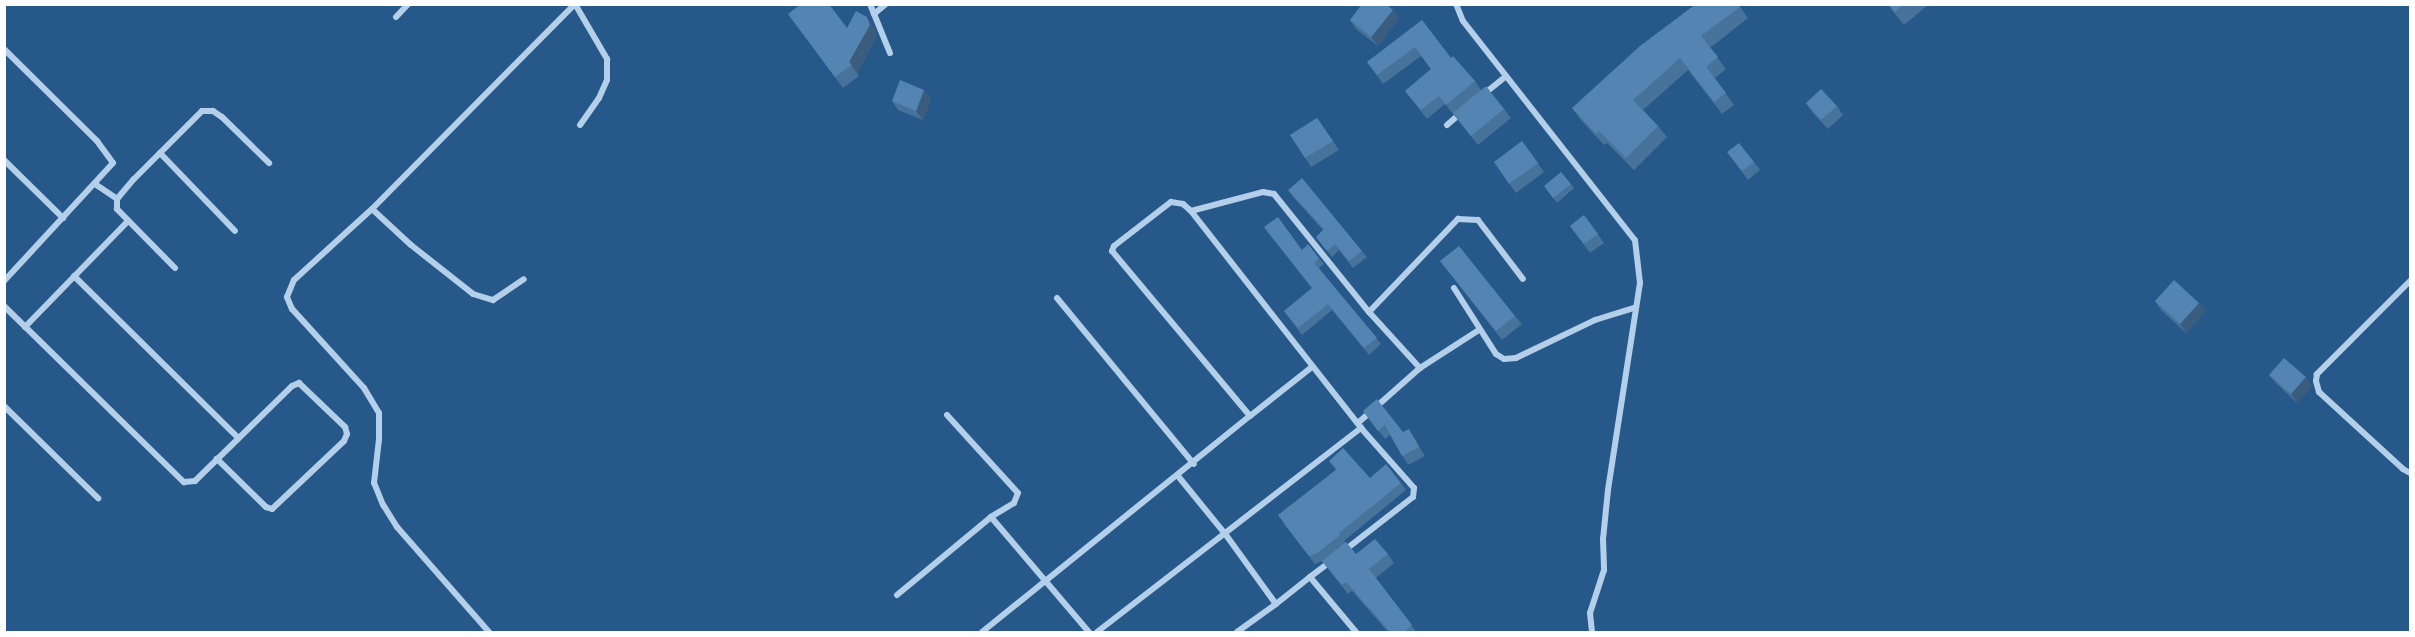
<!DOCTYPE html>
<style>
body{margin:0}
#map{position:relative;width:2415px;height:637px;overflow:hidden;background:#26588a;font-family:Poppins,sans-serif}
div>[style]{position:absolute}
.street>*{height:6px;margin:-3px;padding:0 3px;transform-origin:3px;border-radius:3px;background:#b3cfea}
.wall>*{inset:0;background:#477299}
.shaded-wall>*{inset:0;background:#3a5c7d}
.building>*{inset:0;background:#5384b2}
span{translate:-50% -50%;white-space:nowrap;text-align:center;line-height:1.15;-webkit-text-stroke:5px #26588a;paint-order:stroke}
.frame{position:absolute;inset:0;border:6px solid #fff;pointer-events:none}
</style>
<div id="map">
<div class="street">
<i style="left:575px;top:4px;width:64px;rotate:59.8deg"></i>
<i style="left:607px;top:59px;width:21px;rotate:90deg"></i>
<i style="left:607px;top:80px;width:20px;rotate:114deg"></i>
<i style="left:599px;top:98px;width:33px;rotate:125deg"></i>
<i style="left:870px;top:4px;width:53px;rotate:67.8deg"></i>
<i style="left:1456px;top:4px;width:18px;rotate:68deg"></i>
<i style="left:1463px;top:21px;width:278px;rotate:51.9deg"></i>
<i style="left:1635px;top:240px;width:43px;rotate:83.4deg"></i>
<i style="left:1640px;top:283px;width:209px;rotate:98.8deg"></i>
<i style="left:1608px;top:490px;width:49px;rotate:95.8deg"></i>
<i style="left:1603px;top:539px;width:31px;rotate:88deg"></i>
<i style="left:1604px;top:570px;width:45px;rotate:108deg"></i>
<i style="left:1590px;top:613px;width:19px;rotate:84deg"></i>
<i style="left:874px;top:14px;width:16px;rotate:-40deg"></i>
<i style="left:396px;top:17px;width:18px;rotate:-47deg"></i>
<i style="left:4px;top:49px;width:131px;rotate:44.7deg"></i>
<i style="left:97px;top:141px;width:27px;rotate:54deg"></i>
<i style="left:113px;top:163px;width:161px;rotate:132.7deg"></i>
<i style="left:1484px;top:94px;width:28px;rotate:-39deg"></i>
<i style="left:1447px;top:125px;width:20px;rotate:-41deg"></i>
<i style="left:160px;top:153px;width:108px;rotate:46.1deg"></i>
<i style="left:4px;top:160px;width:83px;rotate:44.5deg"></i>
<i style="left:95px;top:184px;width:27px;rotate:34deg"></i>
<i style="left:372px;top:209px;width:53px;rotate:42.7deg"></i>
<i style="left:411px;top:245px;width:79px;rotate:38.3deg"></i>
<i style="left:473px;top:294px;width:21px;rotate:17deg"></i>
<i style="left:493px;top:300px;width:37px;rotate:-34deg"></i>
<i style="left:1191px;top:211px;width:276px;rotate:51.9deg"></i>
<i style="left:1361px;top:428px;width:80px;rotate:48.5deg"></i>
<i style="left:1414px;top:488px;width:9px;rotate:96deg"></i>
<i style="left:1413px;top:497px;width:86px;rotate:142.1deg"></i>
<i style="left:175px;top:268px;width:83px;rotate:-134.5deg"></i>
<i style="left:117px;top:209px;width:10px;rotate:-90deg"></i>
<i style="left:117px;top:199px;width:26px;rotate:-50deg"></i>
<i style="left:134px;top:179px;width:96px;rotate:-45deg"></i>
<i style="left:202px;top:111px;width:11px"></i>
<i style="left:213px;top:111px;width:11px;rotate:34deg"></i>
<i style="left:222px;top:117px;width:66px;rotate:44.4deg"></i>
<i style="left:74px;top:276px;width:231px;rotate:44.6deg"></i>
<i style="left:2410px;top:281px;width:132px;rotate:135deg"></i>
<i style="left:2317px;top:374px;width:7px;rotate:98deg"></i>
<i style="left:2316px;top:381px;width:11px;rotate:75deg"></i>
<i style="left:2319px;top:392px;width:114px;rotate:42.5deg"></i>
<i style="left:2403px;top:469px;width:8px;rotate:30deg"></i>
<i style="left:1454px;top:288px;width:78px;rotate:57.5deg"></i>
<i style="left:1496px;top:354px;width:9px;rotate:32deg"></i>
<i style="left:1504px;top:359px;width:12px;rotate:-5deg"></i>
<i style="left:1516px;top:358px;width:88px;rotate:-25.7deg"></i>
<i style="left:1595px;top:320px;width:41px;rotate:-17.1deg"></i>
<i style="left:1057px;top:298px;width:215px;rotate:50.5deg"></i>
<i style="left:4px;top:306px;width:252px;rotate:44.4deg"></i>
<i style="left:184px;top:482px;width:11px;rotate:-5deg"></i>
<i style="left:195px;top:481px;width:136px;rotate:-44.4deg"></i>
<i style="left:292px;top:386px;width:8px;rotate:-23deg"></i>
<i style="left:299px;top:383px;width:64px;rotate:43.7deg"></i>
<i style="left:345px;top:427px;width:7px;rotate:74deg"></i>
<i style="left:347px;top:434px;width:8px;rotate:113deg"></i>
<i style="left:344px;top:441px;width:99px;rotate:136.6deg"></i>
<i style="left:272px;top:509px;width:6px;rotate:-162deg"></i>
<i style="left:266px;top:507px;width:69px;rotate:-135.6deg"></i>
<i style="left:1369px;top:312px;width:129px;rotate:-46.3deg"></i>
<i style="left:1458px;top:219px;width:20px;rotate:3deg"></i>
<i style="left:1478px;top:220px;width:74px;rotate:52.7deg"></i>
<i style="left:25px;top:327px;width:148px;rotate:-45.8deg"></i>
<i style="left:4px;top:406px;width:132px;rotate:44.4deg"></i>
<i style="left:947px;top:415px;width:105px;rotate:47.7deg"></i>
<i style="left:1018px;top:493px;width:11px;rotate:112deg"></i>
<i style="left:1014px;top:503px;width:27px;rotate:149deg"></i>
<i style="left:991px;top:517px;width:151px;rotate:49.6deg"></i>
<i style="left:1250px;top:416px;width:80px;rotate:-38.4deg"></i>
<i style="left:1359px;top:422px;width:81px;rotate:-41.5deg"></i>
<i style="left:1178px;top:476px;width:76px;rotate:50.9deg"></i>
<i style="left:1226px;top:535px;width:85px;rotate:54.1deg"></i>
<i style="left:1276px;top:604px;width:43px;rotate:-38.5deg"></i>
<i style="left:1310px;top:577px;width:72px;rotate:50.1deg"></i>
<i style="left:1310px;top:577px;width:25px;rotate:-37deg"></i>
<i style="left:897px;top:595px;width:122px;rotate:-39.7deg"></i>
<i style="left:489px;top:632px;width:140px;rotate:-131.2deg"></i>
<i style="left:397px;top:527px;width:26px;rotate:-122deg"></i>
<i style="left:383px;top:505px;width:24px;rotate:-112deg"></i>
<i style="left:374px;top:483px;width:44px;rotate:-83.5deg"></i>
<i style="left:379px;top:439px;width:26px;rotate:-90deg"></i>
<i style="left:379px;top:413px;width:29px;rotate:-121deg"></i>
<i style="left:364px;top:388px;width:107px;rotate:-132.3deg"></i>
<i style="left:292px;top:309px;width:13px;rotate:-113deg"></i>
<i style="left:287px;top:297px;width:18px;rotate:-68deg"></i>
<i style="left:294px;top:280px;width:105px;rotate:-42.3deg"></i>
<i style="left:372px;top:209px;width:289px;rotate:-45.3deg"></i>
<i style="left:982px;top:632px;width:344px;rotate:-38.9deg"></i>
<i style="left:1250px;top:416px;width:215px;rotate:-129.9deg"></i>
<i style="left:1112px;top:251px;width:5px;rotate:-68deg"></i>
<i style="left:1114px;top:246px;width:72px;rotate:-37.7deg"></i>
<i style="left:1171px;top:202px;width:12px;rotate:9deg"></i>
<i style="left:1183px;top:204px;width:11px;rotate:41deg"></i>
<i style="left:1191px;top:211px;width:74px;rotate:-14.8deg"></i>
<i style="left:1263px;top:192px;width:11px;rotate:10deg"></i>
<i style="left:1274px;top:194px;width:151px;rotate:51.2deg"></i>
<i style="left:1369px;top:312px;width:76px;rotate:47.7deg"></i>
<i style="left:1420px;top:368px;width:70px;rotate:-32.8deg"></i>
<i style="left:1097px;top:632px;width:334px;rotate:-37.7deg"></i>
<i style="left:1237px;top:632px;width:48px;rotate:-35.7deg"></i>
</div>
<div class="wall">
<i style="clip-path:polygon(1738px 4px,1748px 18px,1710px 48px,1726px 69px,1715px 78px,1734px 105px,1722px 114px,1688px 70px,1643px 110px,1658px 126px,1667px 137px,1634px 170px,1607px 143px,1604px 145px,1580px 119px,1572px 108px)"></i>
<i style="clip-path:polygon(1887px 4px,1928px 5px,1904px 25px)"></i>
<i style="clip-path:polygon(788px 14px,847px 28px,874px 28px,877px 36px,857px 73px,859px 76px,843px 88px)"></i>
<i style="clip-path:polygon(1399px 18px,1378px 46px,1356px 29px,1350px 20px)"></i>
<i style="clip-path:polygon(1422px 20px,1451px 58px,1475px 81px,1481px 90px,1504px 109px,1511px 118px,1478px 145px,1445px 104px,1427px 119px,1405px 91px,1431px 69px,1421px 56px,1383px 84px,1367px 62px)"></i>
<i style="clip-path:polygon(924px 90px,931px 99px,923px 120px,898px 110px,892px 101px)"></i>
<i style="clip-path:polygon(1806px 103px,1837px 106px,1843px 115px,1828px 129px,1812px 112px)"></i>
<i style="clip-path:polygon(1317px 118px,1339px 150px,1311px 167px,1290px 135px)"></i>
<i style="clip-path:polygon(1522px 141px,1544px 172px,1516px 193px,1494px 162px)"></i>
<i style="clip-path:polygon(1727px 152px,1754px 162px,1760px 170px,1748px 180px)"></i>
<i style="clip-path:polygon(1571px 184px,1574px 188px,1557px 203px,1544px 186px)"></i>
<i style="clip-path:polygon(1288px 190px,1362px 251px,1367px 257px,1353px 268px,1339px 250px,1332px 257px,1316px 237px,1323px 230px,1293px 197px)"></i>
<i style="clip-path:polygon(1584px 215px,1604px 243px,1590px 253px,1570px 226px)"></i>
<i style="clip-path:polygon(1264px 227px,1302px 250px,1319px 258px,1324px 264px,1319px 268px,1381px 344px,1369px 355px,1332px 310px,1302px 335px,1284px 311px,1312px 288px)"></i>
<i style="clip-path:polygon(1440px 261px,1515px 316px,1522px 324px,1502px 340px)"></i>
<i style="clip-path:polygon(2155px 301px,2199px 303px,2205px 312px,2186px 333px,2161px 310px)"></i>
<i style="clip-path:polygon(2269px 375px,2312px 386px,2297px 403px,2276px 383px)"></i>
<i style="clip-path:polygon(1363px 411px,1403px 432px,1415px 438px,1425px 456px,1408px 465px,1390px 435px,1385px 439px)"></i>
<i style="clip-path:polygon(1329px 461px,1370px 478px,1401px 483px,1406px 490px,1344px 541px,1356px 554px,1388px 554px,1394px 563px,1376px 578px,1417px 633px,1389px 633px,1352px 591px,1348px 594px,1322px 561px,1315px 564px,1283px 523px,1336px 470px)"></i>
</div>
<div class="shaded-wall">
<i style="clip-path:polygon(1393px 10px,1399px 18px,1378px 46px,1371px 37px)"></i>
<i style="clip-path:polygon(867px 17px,874px 28px,877px 36px,857px 73px,849px 62px)"></i>
<i style="clip-path:polygon(924px 90px,931px 99px,923px 120px,916px 111px)"></i>
<i style="clip-path:polygon(2199px 303px,2205px 312px,2186px 333px,2180px 324px)"></i>
<i style="clip-path:polygon(2306px 377px,2312px 386px,2297px 403px,2291px 394px)"></i>
<i style="clip-path:polygon(1409px 429px,1415px 438px,1425px 456px,1419px 447px)"></i>
</div>
<div class="building">
<i style="clip-path:polygon(801px 4px,829px 4px,847px 28px,856px 11px,867px 17px,870px 25px,849px 62px,852px 65px,835px 77px,788px 14px)"></i>
<i style="clip-path:polygon(1362px 4px,1386px 4px,1393px 10px,1371px 37px,1350px 20px)"></i>
<i style="clip-path:polygon(1696px 4px,1738px 4px,1740px 7px,1701px 36px,1718px 57px,1706px 67px,1726px 93px,1714px 102px,1680px 58px,1633px 100px,1658px 126px,1626px 158px,1599px 131px,1596px 134px,1572px 108px,1640px 46px)"></i>
<i style="clip-path:polygon(1889px 4px,1903px 4px,1895px 12px)"></i>
<i style="clip-path:polygon(1422px 20px,1451px 58px,1453px 56px,1475px 81px,1446px 105px,1439px 96px,1421px 110px,1405px 91px,1431px 69px,1415px 47px,1377px 75px,1367px 62px)"></i>
<i style="clip-path:polygon(900px 80px,924px 90px,916px 111px,892px 101px)"></i>
<i style="clip-path:polygon(1486px 86px,1504px 109px,1471px 136px,1453px 113px)"></i>
<i style="clip-path:polygon(1821px 89px,1837px 106px,1821px 120px,1806px 103px)"></i>
<i style="clip-path:polygon(1317px 118px,1333px 141px,1305px 158px,1290px 135px)"></i>
<i style="clip-path:polygon(1522px 141px,1538px 163px,1509px 184px,1494px 162px)"></i>
<i style="clip-path:polygon(1739px 143px,1754px 162px,1742px 171px,1727px 152px)"></i>
<i style="clip-path:polygon(1561px 172px,1571px 184px,1553px 198px,1544px 186px)"></i>
<i style="clip-path:polygon(1302px 178px,1362px 251px,1349px 261px,1335px 244px,1327px 251px,1316px 237px,1324px 229px,1288px 190px)"></i>
<i style="clip-path:polygon(1584px 215px,1598px 234px,1584px 244px,1570px 226px)"></i>
<i style="clip-path:polygon(1278px 217px,1302px 250px,1308px 244px,1319px 258px,1314px 263px,1377px 338px,1364px 348px,1328px 304px,1298px 328px,1284px 311px,1312px 288px,1264px 227px)"></i>
<i style="clip-path:polygon(1459px 246px,1515px 316px,1496px 331px,1440px 261px)"></i>
<i style="clip-path:polygon(2174px 280px,2199px 303px,2180px 324px,2155px 301px)"></i>
<i style="clip-path:polygon(2284px 358px,2306px 377px,2291px 394px,2269px 375px)"></i>
<i style="clip-path:polygon(1377px 399px,1403px 432px,1409px 429px,1419px 447px,1402px 456px,1385px 425px,1378px 431px,1363px 411px)"></i>
<i style="clip-path:polygon(1343px 448px,1370px 478px,1386px 464px,1401px 483px,1339px 533px,1340px 535px,1316px 554px,1309px 556px,1278px 515px,1337px 469px,1329px 461px)"></i>
<i style="clip-path:polygon(1375px 539px,1388px 554px,1369px 569px,1412px 625px,1403px 633px,1391px 633px,1346px 582px,1342px 585px,1322px 561px,1346px 542px,1356px 554px)"></i>
</div>
<div class="frame"></div>
</div>
